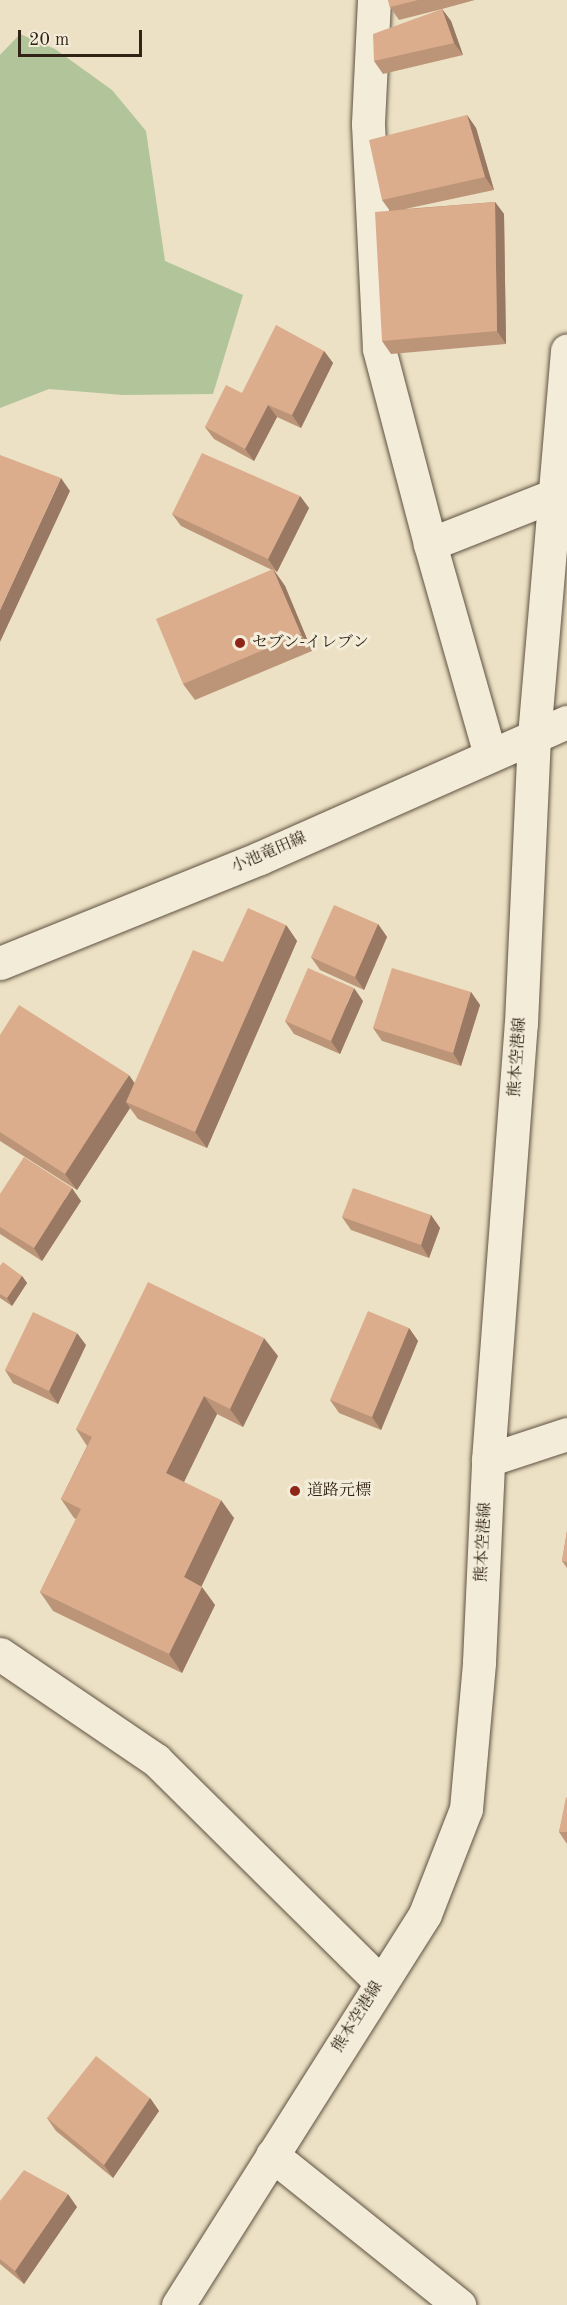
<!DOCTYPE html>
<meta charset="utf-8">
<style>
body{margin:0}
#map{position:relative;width:567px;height:2305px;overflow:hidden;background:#ece1c4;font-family:"Old Standard TT","Noto Serif JP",serif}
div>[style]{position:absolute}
.green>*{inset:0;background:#b1c49a}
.roads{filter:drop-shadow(0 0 2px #605242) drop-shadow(0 0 2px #605242)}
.street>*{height:33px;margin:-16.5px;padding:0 16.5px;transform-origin:16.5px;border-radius:16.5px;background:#f3ecd9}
.secondary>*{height:33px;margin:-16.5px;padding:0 16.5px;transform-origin:16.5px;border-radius:16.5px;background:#f3ecd9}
.wall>*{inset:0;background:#bc9579}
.shaded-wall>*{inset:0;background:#997963}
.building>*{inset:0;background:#dbad8d}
.dots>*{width:16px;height:16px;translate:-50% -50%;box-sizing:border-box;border:3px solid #f3ecd9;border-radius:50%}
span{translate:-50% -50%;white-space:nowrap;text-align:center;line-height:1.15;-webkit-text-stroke:6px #f3ecd9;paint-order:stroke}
.poi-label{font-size:16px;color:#312316}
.left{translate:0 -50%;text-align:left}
.street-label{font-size:16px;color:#312316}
.scale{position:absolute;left:18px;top:30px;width:124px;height:27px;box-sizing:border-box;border:3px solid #312316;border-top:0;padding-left:8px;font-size:18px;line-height:21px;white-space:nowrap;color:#312316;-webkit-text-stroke:4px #f3ecd9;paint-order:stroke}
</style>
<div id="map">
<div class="green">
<i style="clip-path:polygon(20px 34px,55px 49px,112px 90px,146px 131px,165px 261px,243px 295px,213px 394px,123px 395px,49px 389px,0 408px,0 55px)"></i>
</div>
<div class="roads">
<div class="street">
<i style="left:374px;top:0;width:124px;rotate:92.8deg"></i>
<i style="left:368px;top:124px;width:225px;rotate:87.2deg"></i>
<i style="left:379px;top:349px;width:202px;rotate:75.3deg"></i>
<i style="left:430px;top:544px;width:219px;rotate:74.1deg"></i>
<i style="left:430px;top:544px;width:147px;rotate:-21.5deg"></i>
<i style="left:534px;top:736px;width:387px;rotate:-85.1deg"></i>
<i style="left:488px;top:1460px;width:83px;rotate:-18.2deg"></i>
<i style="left:0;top:1654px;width:189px;rotate:34.2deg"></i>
<i style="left:156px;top:1760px;width:315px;rotate:44.7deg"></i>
</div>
<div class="secondary">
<i style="left:0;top:963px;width:280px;rotate:-22deg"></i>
<i style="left:260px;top:858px;width:336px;rotate:-23.9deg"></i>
<i style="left:272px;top:2155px;width:240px;rotate:38.7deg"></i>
<i style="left:178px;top:2305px;width:462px;rotate:-57.7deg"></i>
<i style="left:425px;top:1914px;width:113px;rotate:-68.7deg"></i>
<i style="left:466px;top:1809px;width:148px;rotate:-84.9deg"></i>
<i style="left:479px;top:1662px;width:202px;rotate:-87.4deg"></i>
<i style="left:488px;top:1460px;width:438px;rotate:-85.7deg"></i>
<i style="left:521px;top:1023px;width:287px;rotate:-87.4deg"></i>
</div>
</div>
<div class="wall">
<i style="clip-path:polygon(388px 0,475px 0,442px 9px,451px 21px,463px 55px,383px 74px,374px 61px,442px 9px,399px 20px,390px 7px)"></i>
<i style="clip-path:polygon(467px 115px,476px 128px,494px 190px,405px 209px,495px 202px,504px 214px,506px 344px,391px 354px,382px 341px,390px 211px,382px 200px)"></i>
<i style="clip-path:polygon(324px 351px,333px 363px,301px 428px,277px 417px,254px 461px,214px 439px,205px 427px,242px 393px)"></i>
<i style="clip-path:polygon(300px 496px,309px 508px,277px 572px,274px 570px,285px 586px,312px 651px,195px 700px,183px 684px,272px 570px,181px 526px,172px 514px)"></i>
<i style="clip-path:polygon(378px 924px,387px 937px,364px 990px,320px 970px,311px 957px)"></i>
<i style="clip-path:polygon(286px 925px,297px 941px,207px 1148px,138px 1119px,130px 1108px,77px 1190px,0 1141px,0 1035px,135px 1083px,223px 962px)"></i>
<i style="clip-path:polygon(471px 992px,480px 1005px,461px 1066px,382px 1041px,373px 1028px)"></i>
<i style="clip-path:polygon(363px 1001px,340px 1054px,294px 1034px,285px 1021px)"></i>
<i style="clip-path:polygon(0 1194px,81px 1201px,42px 1261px,0 1234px)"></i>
<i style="clip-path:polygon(431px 1215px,440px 1228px,429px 1258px,351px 1230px,342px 1217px)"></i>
<i style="clip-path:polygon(0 1266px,22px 1276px,27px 1283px,12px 1306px,0 1298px)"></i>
<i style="clip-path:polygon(409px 1328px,418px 1341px,381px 1430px,339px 1413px,330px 1400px)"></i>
<i style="clip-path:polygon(86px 1345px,58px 1404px,13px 1383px,5px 1370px)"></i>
<i style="clip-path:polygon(278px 1356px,243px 1427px,217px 1414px,184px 1482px,234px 1518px,201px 1586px,215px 1605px,182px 1673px,53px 1611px,40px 1592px,76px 1519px,74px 1518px,61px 1499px,87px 1446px,76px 1429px)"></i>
<i style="clip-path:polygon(567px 1531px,567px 1568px,562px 1561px)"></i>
<i style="clip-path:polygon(567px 1798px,567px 1844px,559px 1832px)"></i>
<i style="clip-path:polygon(150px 2098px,159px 2111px,113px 2178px,56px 2131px,47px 2118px)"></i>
<i style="clip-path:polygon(0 2201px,77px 2207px,24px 2284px,0 2264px)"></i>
</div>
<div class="shaded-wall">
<i style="clip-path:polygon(442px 9px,451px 21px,463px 55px,454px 43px)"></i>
<i style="clip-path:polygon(467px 115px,476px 128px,494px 190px,485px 177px)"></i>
<i style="clip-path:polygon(495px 202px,504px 214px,506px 344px,497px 331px)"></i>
<i style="clip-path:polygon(324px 351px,333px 363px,301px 428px,292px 415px)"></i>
<i style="clip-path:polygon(268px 405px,277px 417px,254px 461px,245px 449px)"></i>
<i style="clip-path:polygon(61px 478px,70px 491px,0 642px,0 610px)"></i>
<i style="clip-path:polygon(300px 496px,309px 508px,277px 572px,268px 559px)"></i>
<i style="clip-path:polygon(273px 569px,285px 586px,312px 651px,301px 634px)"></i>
<i style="clip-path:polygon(378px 924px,387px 937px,364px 990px,355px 977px)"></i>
<i style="clip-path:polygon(286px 925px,297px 941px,207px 1148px,195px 1132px)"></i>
<i style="clip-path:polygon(354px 988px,363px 1001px,340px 1054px,331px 1041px)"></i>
<i style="clip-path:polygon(471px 992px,480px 1005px,461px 1066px,453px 1053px)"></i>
<i style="clip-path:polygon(129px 1075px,140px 1091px,126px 1102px,130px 1108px,77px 1190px,65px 1174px)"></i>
<i style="clip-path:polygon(72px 1188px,81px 1201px,42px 1261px,34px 1248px)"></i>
<i style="clip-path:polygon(431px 1215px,440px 1228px,429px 1258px,421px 1245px)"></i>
<i style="clip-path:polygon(22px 1276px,27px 1283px,12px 1306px,7px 1298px)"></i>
<i style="clip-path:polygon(409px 1328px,418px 1341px,381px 1430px,372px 1417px)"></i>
<i style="clip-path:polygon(77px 1333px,86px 1345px,58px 1404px,49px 1391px)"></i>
<i style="clip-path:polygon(264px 1338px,278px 1356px,243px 1427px,230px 1409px)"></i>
<i style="clip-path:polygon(204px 1396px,217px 1414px,179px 1492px,166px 1473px)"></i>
<i style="clip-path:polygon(221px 1500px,234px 1518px,197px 1596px,184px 1577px)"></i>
<i style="clip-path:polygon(202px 1587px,215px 1605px,182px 1673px,169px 1654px)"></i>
<i style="clip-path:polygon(150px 2098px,159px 2111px,113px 2178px,104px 2165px)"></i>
<i style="clip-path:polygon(68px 2194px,77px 2207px,24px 2284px,15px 2271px)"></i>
</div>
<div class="building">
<i style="clip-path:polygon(388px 0,418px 0,390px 7px)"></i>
<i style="clip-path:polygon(442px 9px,454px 43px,374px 61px,373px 34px)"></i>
<i style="clip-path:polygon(467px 115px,485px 177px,382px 200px,369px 140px)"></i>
<i style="clip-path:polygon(495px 202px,497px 331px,382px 341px,375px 212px)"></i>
<i style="clip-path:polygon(276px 325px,324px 351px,292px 415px,268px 405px,245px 449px,205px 427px,226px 385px,242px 393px)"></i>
<i style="clip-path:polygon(202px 453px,300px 496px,268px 559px,172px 514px)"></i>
<i style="clip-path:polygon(0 455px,61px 478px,0 610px)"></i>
<i style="clip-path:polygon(273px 569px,301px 634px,183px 684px,156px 619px)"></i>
<i style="clip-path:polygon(334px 905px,378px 924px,355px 977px,311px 957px)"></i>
<i style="clip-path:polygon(248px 908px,286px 925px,195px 1132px,126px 1102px,193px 950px,223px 962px)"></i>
<i style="clip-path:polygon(308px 968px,354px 988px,331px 1041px,285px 1021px)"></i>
<i style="clip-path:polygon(392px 968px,471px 992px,453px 1053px,373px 1028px)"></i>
<i style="clip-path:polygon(19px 1005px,129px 1075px,65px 1174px,0 1132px,0 1035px)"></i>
<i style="clip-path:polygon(24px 1157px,72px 1188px,34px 1248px,0 1227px,0 1194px)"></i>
<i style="clip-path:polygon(353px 1188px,431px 1215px,421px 1245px,342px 1217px)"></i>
<i style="clip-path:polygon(3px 1262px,22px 1276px,7px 1298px,0 1294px,0 1266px)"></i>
<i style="clip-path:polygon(148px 1282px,264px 1338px,230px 1409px,204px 1396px,166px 1473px,221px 1500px,184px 1577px,202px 1587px,169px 1654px,40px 1592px,81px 1509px,61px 1499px,92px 1437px,76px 1429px)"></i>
<i style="clip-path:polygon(368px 1311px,409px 1328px,372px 1417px,330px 1400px)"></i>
<i style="clip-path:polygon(33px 1312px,77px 1333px,49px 1391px,5px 1370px)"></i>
<i style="clip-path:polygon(567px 1531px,567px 1562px,562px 1561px)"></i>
<i style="clip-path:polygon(566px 1797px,567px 1798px,567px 1832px,559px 1832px)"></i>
<i style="clip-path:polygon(96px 2056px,150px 2098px,104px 2165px,47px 2118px)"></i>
<i style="clip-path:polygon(24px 2170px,68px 2194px,15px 2271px,0 2259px,0 2201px)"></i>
</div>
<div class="dots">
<i style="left:240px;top:643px;background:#8f2418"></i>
<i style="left:295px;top:1491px;background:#8f2418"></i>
</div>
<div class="poi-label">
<span class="left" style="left:252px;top:643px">セブン-イレブン</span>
<span class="left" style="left:307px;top:1491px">道路元標</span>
</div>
<div class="street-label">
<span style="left:269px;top:853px;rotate:-23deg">小池竜田線</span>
<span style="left:518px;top:1057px;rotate:-86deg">熊本空港線</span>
<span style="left:484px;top:1542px;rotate:-87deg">熊本空港線</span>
<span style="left:358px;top:2017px;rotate:-58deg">熊本空港線</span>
</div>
<div class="scale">20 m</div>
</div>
